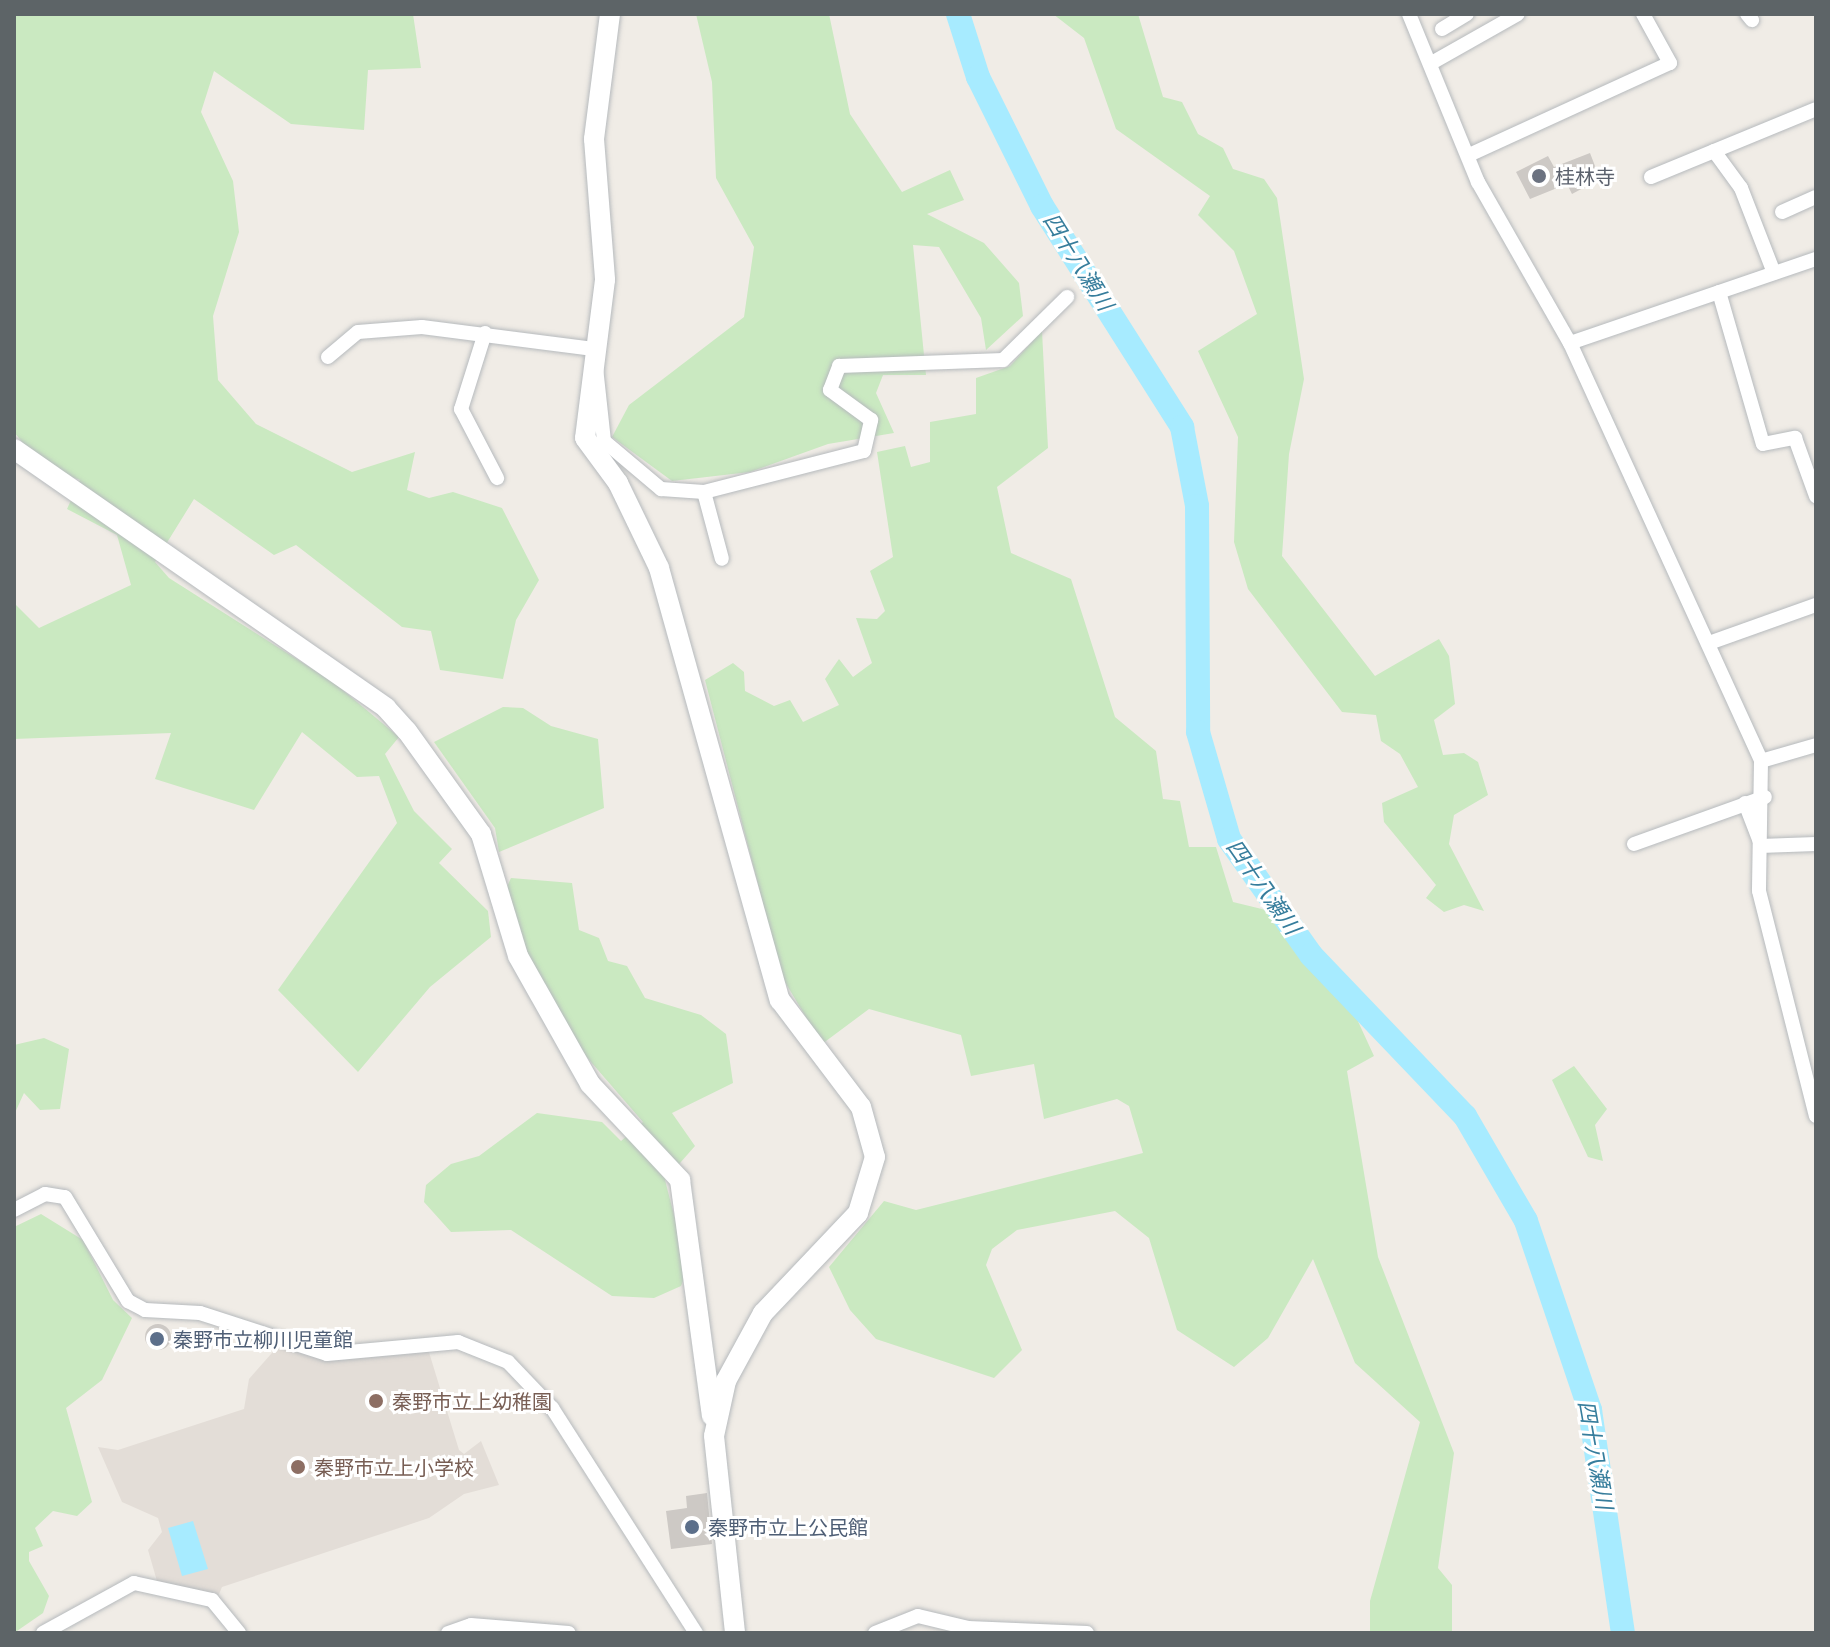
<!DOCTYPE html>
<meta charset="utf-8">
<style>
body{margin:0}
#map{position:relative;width:1830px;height:1647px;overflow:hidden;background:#f0ece6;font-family:"Asap Condensed","Noto Sans JP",sans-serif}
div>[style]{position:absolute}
.education>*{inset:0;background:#e3ddd7}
.green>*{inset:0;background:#cae9c1}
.water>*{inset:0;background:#a7ebff}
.river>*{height:24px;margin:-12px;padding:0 12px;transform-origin:12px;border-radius:12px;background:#a7ebff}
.building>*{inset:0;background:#cdc9c5}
.round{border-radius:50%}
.roads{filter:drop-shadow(0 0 2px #b6babd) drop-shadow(0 0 2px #b6babd)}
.street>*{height:14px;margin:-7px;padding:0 7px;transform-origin:7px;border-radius:7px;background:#fff}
.secondary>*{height:20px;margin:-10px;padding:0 10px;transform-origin:10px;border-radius:10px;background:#fff}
.dots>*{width:22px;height:22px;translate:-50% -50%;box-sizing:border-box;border:4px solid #fff;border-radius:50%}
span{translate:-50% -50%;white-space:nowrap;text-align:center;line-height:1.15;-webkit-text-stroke:6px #fff;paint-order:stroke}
.worship-label{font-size:20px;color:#5b616d}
.left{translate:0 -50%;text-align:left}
.service-label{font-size:20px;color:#4e5e75}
.education-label{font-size:20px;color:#785e54}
.water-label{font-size:22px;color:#367d9c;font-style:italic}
.frame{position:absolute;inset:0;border:16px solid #5d6467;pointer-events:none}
</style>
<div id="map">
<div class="education">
<i style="clip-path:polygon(279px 1345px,341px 1360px,428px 1349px,459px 1450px,464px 1454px,481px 1441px,499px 1485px,464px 1494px,429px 1518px,222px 1587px,216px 1601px,157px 1581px,148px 1550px,162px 1532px,158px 1518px,122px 1502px,98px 1447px,118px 1450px,244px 1409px,249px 1379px)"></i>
</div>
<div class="green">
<i style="clip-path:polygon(14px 14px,413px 14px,421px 68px,368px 70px,364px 130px,291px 124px,214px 71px,201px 112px,233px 181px,239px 232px,213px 316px,218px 380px,256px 424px,352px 472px,415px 452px,407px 490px,429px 498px,453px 492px,502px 508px,539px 580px,516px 620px,503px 679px,440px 670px,431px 631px,402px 627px,296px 545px,274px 555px,194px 499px,155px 562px,169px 578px,333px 682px,399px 737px,385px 754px,414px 811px,452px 849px,439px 863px,488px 911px,491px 937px,430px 987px,358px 1072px,278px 990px,397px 823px,379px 776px,357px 777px,302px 732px,254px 810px,155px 779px,171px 733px,14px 739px,14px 529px,15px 604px,39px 628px,131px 585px,117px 535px,67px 509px,80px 480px,43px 467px,14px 432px)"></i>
<i style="clip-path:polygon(696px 14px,829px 14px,850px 114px,902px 192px,950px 170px,964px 200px,927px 214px,984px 243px,1019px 283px,1023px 316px,986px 350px,981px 318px,939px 247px,913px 245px,926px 375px,883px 375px,876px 393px,894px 433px,828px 444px,750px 472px,672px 481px,612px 437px,629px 405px,744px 317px,754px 247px,716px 178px,712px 82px)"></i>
<i style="clip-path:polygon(1053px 14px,1138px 14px,1163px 97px,1182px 102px,1198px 134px,1223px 148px,1233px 169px,1264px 179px,1277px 198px,1304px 379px,1289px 454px,1282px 556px,1375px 676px,1439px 639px,1449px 656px,1455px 704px,1434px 720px,1443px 755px,1464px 753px,1478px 762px,1488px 795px,1454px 815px,1449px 844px,1484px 911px,1464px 905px,1444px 912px,1426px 898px,1436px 885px,1384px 822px,1382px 803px,1418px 787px,1400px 754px,1381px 741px,1376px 715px,1342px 712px,1248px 589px,1234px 542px,1238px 437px,1198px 351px,1257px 314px,1234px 251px,1198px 215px,1210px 196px,1116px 129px,1084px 38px)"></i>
<i style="clip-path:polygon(1042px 331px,1048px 448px,997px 487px,1011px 553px,1071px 579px,1115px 717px,1156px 751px,1163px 799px,1180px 801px,1189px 847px,1216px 847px,1233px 902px,1270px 911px,1291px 944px,1350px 1004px,1374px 1056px,1347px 1071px,1378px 1257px,1454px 1453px,1438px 1568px,1452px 1585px,1452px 1633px,1370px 1633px,1370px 1601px,1420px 1422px,1355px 1363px,1313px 1259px,1268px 1338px,1234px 1367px,1177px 1330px,1149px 1238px,1115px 1211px,1017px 1230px,992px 1249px,986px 1265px,1022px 1350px,994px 1378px,876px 1339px,850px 1310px,829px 1267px,884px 1201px,916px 1210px,1143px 1153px,1129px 1106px,1117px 1099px,1044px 1119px,1034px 1064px,971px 1076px,961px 1035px,869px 1009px,822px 1044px,782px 977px,705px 680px,733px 663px,744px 672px,745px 691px,774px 706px,790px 700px,803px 722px,839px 705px,825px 679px,839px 659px,853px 677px,872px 663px,856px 618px,877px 619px,885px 611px,870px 571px,893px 557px,877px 452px,905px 446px,911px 467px,930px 462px,930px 422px,976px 414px,976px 378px,1010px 366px)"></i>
<i style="clip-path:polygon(503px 707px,523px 708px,551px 726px,598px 739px,604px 808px,499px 852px,495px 828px,434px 742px)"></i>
<i style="clip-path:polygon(511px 878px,572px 883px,579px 930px,599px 938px,608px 961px,627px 966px,645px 998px,701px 1015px,726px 1034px,733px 1083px,672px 1113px,695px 1146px,665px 1180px,688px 1269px,681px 1286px,654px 1298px,612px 1296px,511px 1230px,451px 1232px,424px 1202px,426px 1185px,451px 1164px,479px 1156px,537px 1113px,602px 1122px,621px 1141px,643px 1122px,578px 1047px,530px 961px,506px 889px)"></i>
<i style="clip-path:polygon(44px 1038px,69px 1049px,60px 1109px,40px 1110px,24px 1093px,14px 1115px,14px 1045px)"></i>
<i style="clip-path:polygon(1574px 1066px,1607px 1109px,1595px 1125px,1603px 1161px,1588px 1157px,1552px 1080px)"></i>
<i style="clip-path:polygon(41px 1214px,83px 1240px,113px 1300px,132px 1318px,102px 1380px,66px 1408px,92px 1502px,77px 1516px,53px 1511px,35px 1528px,43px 1546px,29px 1552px,29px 1561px,49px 1596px,43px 1613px,14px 1633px,14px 1227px)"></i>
</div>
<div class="water">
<i style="clip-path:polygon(193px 1521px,208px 1569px,182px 1576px,168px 1528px)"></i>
</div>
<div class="river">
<i style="left:958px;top:14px;width:66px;rotate:72.4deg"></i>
<i style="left:978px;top:77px;width:144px;rotate:63.6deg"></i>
<i style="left:1042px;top:206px;width:262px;rotate:57.6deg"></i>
<i style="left:1182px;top:427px;width:80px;rotate:79.2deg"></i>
<i style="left:1197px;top:506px;width:226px;rotate:89.7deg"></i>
<i style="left:1198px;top:732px;width:111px;rotate:73.8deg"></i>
<i style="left:1229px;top:839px;width:142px;rotate:54.7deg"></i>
<i style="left:1311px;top:955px;width:223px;rotate:46.3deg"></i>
<i style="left:1465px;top:1116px;width:121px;rotate:59.8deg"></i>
<i style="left:1526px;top:1221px;width:200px;rotate:71.3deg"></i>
<i style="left:1590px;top:1410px;width:225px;rotate:81.6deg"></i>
</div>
<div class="building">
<i style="clip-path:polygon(1590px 153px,1600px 179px,1572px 194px,1567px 184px,1530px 199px,1516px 172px,1548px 156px,1554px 167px)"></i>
<i class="round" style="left:145px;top:1324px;width:26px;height:26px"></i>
<i style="clip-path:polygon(707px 1493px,712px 1544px,671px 1549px,666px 1511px,687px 1508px,686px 1496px)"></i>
</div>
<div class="roads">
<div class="street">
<i style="left:1409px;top:14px;width:182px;rotate:67.7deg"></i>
<i style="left:1478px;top:182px;width:185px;rotate:60.3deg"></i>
<i style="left:1570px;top:343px;width:460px;rotate:65.4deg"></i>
<i style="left:1761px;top:761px;width:130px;rotate:90.9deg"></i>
<i style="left:1759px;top:891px;width:232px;rotate:75.8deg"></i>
<i style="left:1747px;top:14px;width:8px;rotate:50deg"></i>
<i style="left:1442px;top:29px;width:29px;rotate:-31deg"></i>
<i style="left:1435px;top:61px;width:95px;rotate:-29.5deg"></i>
<i style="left:1714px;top:151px;width:46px;rotate:53.9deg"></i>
<i style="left:1741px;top:188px;width:91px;rotate:68.8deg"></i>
<i style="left:1469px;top:155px;width:221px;rotate:-24.6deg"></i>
<i style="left:1670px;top:63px;width:56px;rotate:-118.9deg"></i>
<i style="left:1651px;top:177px;width:178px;rotate:-22.4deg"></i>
<i style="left:1782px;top:212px;width:37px;rotate:-24deg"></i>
<i style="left:1719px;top:292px;width:158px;rotate:73.9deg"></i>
<i style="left:1763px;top:444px;width:33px;rotate:-11deg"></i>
<i style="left:1795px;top:438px;width:62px;rotate:70.1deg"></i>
<i style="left:485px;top:333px;width:80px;rotate:107.5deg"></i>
<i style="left:461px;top:409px;width:78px;rotate:62.4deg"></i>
<i style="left:1570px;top:343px;width:260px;rotate:-18.9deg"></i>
<i style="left:328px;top:357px;width:39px;rotate:-40deg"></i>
<i style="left:358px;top:332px;width:64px;rotate:-4.5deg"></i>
<i style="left:422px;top:327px;width:173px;rotate:7.3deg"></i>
<i style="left:594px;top:349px;width:93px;rotate:83.8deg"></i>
<i style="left:604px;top:441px;width:75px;rotate:40.1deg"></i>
<i style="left:661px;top:489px;width:43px;rotate:4deg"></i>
<i style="left:704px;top:492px;width:165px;rotate:-14.4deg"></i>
<i style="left:864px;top:451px;width:32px;rotate:-77deg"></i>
<i style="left:871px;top:420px;width:51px;rotate:-143.8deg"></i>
<i style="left:830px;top:390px;width:26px;rotate:-69deg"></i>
<i style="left:839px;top:366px;width:164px;rotate:-2.1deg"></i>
<i style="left:1003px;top:360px;width:90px;rotate:-44.5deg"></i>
<i style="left:704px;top:492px;width:69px;rotate:75deg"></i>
<i style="left:1709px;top:643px;width:114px;rotate:-19.6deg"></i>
<i style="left:1761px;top:761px;width:57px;rotate:-16.2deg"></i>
<i style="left:1745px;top:803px;width:40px;rotate:69deg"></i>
<i style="left:1634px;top:844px;width:139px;rotate:-19.7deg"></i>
<i style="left:1760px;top:846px;width:56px;rotate:-2deg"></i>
<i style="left:14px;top:1210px;width:35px;rotate:-27deg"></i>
<i style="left:45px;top:1194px;width:20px;rotate:9deg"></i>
<i style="left:65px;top:1197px;width:122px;rotate:58.8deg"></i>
<i style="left:128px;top:1301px;width:19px;rotate:28deg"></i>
<i style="left:145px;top:1310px;width:55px;rotate:3.1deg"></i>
<i style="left:200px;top:1313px;width:133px;rotate:17.9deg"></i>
<i style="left:327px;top:1354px;width:132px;rotate:-5.2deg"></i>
<i style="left:458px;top:1342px;width:54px;rotate:21.8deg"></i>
<i style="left:508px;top:1362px;width:64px;rotate:46.3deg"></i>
<i style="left:552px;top:1408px;width:267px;rotate:57.4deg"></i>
<i style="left:43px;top:1633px;width:104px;rotate:-28.8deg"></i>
<i style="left:134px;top:1583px;width:80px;rotate:12.3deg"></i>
<i style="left:212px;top:1600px;width:43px;rotate:50.7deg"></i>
<i style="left:448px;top:1633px;width:24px;rotate:-19deg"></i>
<i style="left:471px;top:1625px;width:98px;rotate:4.7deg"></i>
<i style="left:875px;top:1633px;width:46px;rotate:-21.6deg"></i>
<i style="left:918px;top:1616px;width:51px;rotate:13.5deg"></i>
<i style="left:968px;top:1628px;width:119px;rotate:2.4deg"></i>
</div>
<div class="secondary">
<i style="left:610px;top:14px;width:126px;rotate:97.3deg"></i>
<i style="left:594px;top:139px;width:141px;rotate:85.5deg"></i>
<i style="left:605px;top:280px;width:159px;rotate:97.2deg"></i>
<i style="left:585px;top:438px;width:56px;rotate:53.7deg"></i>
<i style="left:618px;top:483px;width:94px;rotate:64.2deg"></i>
<i style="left:659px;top:568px;width:449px;rotate:74.4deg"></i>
<i style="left:780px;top:1000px;width:134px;rotate:52.9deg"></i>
<i style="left:861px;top:1107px;width:52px;rotate:74.4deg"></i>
<i style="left:875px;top:1157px;width:59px;rotate:106.9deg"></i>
<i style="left:858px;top:1213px;width:138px;rotate:133.5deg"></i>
<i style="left:763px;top:1313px;width:77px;rotate:118.6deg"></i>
<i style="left:726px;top:1381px;width:56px;rotate:102.3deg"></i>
<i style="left:714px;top:1436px;width:198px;rotate:83.9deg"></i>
<i style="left:14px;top:449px;width:453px;rotate:34.8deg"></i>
<i style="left:386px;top:708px;width:31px;rotate:48deg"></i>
<i style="left:407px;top:731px;width:127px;rotate:54.3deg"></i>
<i style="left:481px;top:834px;width:127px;rotate:73.1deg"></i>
<i style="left:518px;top:956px;width:147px;rotate:60.6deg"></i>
<i style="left:590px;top:1084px;width:132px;rotate:46.8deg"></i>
<i style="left:680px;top:1180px;width:238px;rotate:82.3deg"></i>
</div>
</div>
<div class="dots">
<i style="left:1539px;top:176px;background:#6b7280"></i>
<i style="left:157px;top:1339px;background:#5c6f8a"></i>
<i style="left:376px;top:1401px;background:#8d6e63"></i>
<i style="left:298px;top:1467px;background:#8d6e63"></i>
<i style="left:692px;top:1527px;background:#5c6f8a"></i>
</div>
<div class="worship-label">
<span class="left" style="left:1555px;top:176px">桂林寺</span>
</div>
<div class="service-label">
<span class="left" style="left:173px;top:1339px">秦野市立柳川児童館</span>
<span class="left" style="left:708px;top:1527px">秦野市立上公民館</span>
</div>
<div class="education-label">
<span class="left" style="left:392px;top:1401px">秦野市立上幼稚園</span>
<span class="left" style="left:314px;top:1467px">秦野市立上小学校</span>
</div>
<div class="water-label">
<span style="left:1078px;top:262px;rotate:58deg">四十八瀬川</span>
<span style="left:1263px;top:887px;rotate:55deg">四十八瀬川</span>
<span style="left:1595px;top:1455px;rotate:80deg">四十八瀬川</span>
</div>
<div class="frame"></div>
</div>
